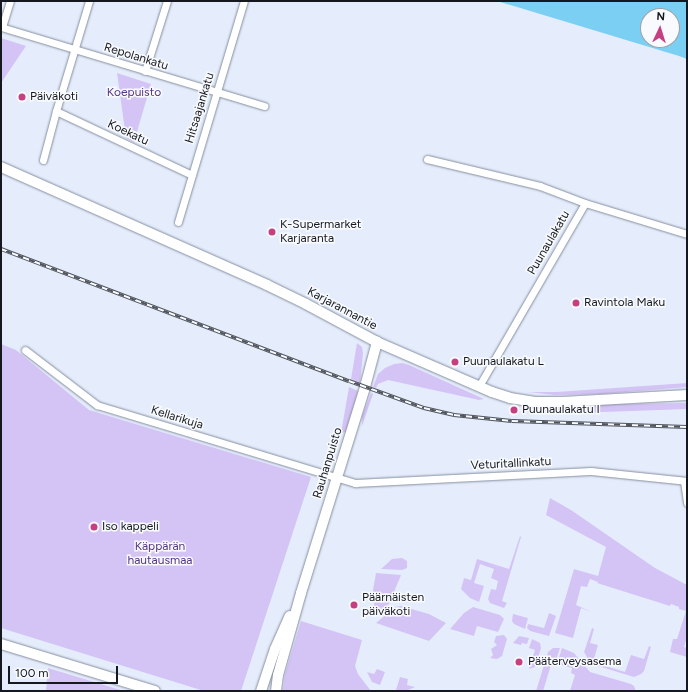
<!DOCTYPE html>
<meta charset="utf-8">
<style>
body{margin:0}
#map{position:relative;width:688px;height:692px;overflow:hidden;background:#e5edfc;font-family:Figtree,sans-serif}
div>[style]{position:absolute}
.green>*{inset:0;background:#d4c4f6}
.water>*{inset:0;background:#7acff2}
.roads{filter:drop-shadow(0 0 1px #858e9f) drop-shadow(0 0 1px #858e9f)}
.street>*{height:7px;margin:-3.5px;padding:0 3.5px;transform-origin:3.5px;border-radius:3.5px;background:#fff}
.secondary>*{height:10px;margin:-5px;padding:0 5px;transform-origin:5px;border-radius:5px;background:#fff}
.rail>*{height:3.5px;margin-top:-1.75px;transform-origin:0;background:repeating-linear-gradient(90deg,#f8fafe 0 6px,#50555d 0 12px);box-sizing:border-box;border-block:1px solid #50555d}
.dots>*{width:11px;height:11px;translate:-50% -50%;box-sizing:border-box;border:2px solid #f8fafe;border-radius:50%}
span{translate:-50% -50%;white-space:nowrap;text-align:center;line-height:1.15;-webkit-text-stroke:3px #f8fafe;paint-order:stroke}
.street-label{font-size:12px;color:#15191f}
.park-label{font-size:12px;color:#553583}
.poi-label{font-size:12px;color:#15191f}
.left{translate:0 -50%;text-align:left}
.frame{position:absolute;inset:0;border:2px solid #15191f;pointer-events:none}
.north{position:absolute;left:640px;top:8px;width:40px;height:40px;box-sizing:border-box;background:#f8fafe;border:1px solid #9da0a5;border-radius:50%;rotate:4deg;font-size:11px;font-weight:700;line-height:16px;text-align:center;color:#15191f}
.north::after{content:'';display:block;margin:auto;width:14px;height:18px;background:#c64081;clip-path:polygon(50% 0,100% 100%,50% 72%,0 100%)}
.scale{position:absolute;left:8px;top:666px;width:110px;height:18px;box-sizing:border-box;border:2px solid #15191f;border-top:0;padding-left:5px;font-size:12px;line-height:14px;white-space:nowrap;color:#15191f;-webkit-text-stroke:3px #f8fafe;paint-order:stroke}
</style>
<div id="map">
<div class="green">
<i style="clip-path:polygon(1px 38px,26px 46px,1px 83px)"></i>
<i style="clip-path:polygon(117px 73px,151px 84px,134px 142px,126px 138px)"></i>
<i style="clip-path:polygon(357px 343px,362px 347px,363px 353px,360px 383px,351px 379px)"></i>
<i style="clip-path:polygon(1px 344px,16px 350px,89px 410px,311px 477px,241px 691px,204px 691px,1px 628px)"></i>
<i style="clip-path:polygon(402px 363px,409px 365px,484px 399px,479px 400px,388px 380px,378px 384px,376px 388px,373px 387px,378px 374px,385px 368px,394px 364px)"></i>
<i style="clip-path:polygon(687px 383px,687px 387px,602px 394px,555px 395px,528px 392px,556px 392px)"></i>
<i style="clip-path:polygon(349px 387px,358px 391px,346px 432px,341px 433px)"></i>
<i style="clip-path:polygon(371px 393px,373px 394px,362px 426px,362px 416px)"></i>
<i style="clip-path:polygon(687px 403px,687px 409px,547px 414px,523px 411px,617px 404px)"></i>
<i style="clip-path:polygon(550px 498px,571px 510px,655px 568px,687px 585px,687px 637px,684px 647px,687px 648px,687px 657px,670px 652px,673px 639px,677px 639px,686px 611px,679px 609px,679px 607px,671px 604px,670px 606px,597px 583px,598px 582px,590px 579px,587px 587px,581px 586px,576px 605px,592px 612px,581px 608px,573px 638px,555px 633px,574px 569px,598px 576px,606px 547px,546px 515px)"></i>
<i style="clip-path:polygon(520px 536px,521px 537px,502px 601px,507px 603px,504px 608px,490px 603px,488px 599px,491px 589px,496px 590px,498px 581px,491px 578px,494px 569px,480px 564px,474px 583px,484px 586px,479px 602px,470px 598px,461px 589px,464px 578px,471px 580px,477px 559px,509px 569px)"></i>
<i style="clip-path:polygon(402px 558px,407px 561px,407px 568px,402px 570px,381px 569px,392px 559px)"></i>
<i style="clip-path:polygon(376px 573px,401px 575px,389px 604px,375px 615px,373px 590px)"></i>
<i style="clip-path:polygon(401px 606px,429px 614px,446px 623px,429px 641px,376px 623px,395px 607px)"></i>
<i style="clip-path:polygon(473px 607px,500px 615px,504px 619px,498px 632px,477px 626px,474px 636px,450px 629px,464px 613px)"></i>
<i style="clip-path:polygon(549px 613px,556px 616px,549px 636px,530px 631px,527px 628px,528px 624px,544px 628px)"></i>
<i style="clip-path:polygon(513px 614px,528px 618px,525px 629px,514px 624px,512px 621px)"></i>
<i style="clip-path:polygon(301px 621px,362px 640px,355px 666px,358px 674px,371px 691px,283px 691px,285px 674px)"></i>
<i style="clip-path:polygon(592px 628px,594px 629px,590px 643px,598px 645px,593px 662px,625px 672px,631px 655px,644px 659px,649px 646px,651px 647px,644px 671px,641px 674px,634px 677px,595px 665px,590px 662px,584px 652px)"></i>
<i style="clip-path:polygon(504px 635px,507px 639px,502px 656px,497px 659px,490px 658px,493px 655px,491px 649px,497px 645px,494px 642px,496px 636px)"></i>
<i style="clip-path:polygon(519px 636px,529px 638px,527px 644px,522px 643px,521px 645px,513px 643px)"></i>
<i style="clip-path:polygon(532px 639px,540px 643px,541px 648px,535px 667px,529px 669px,535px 650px,529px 648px)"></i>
<i style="clip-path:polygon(553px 648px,560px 648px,554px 666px,551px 665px,543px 691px,536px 691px,548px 652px)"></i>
<i style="clip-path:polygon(562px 648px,574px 653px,590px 672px,631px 684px,634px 686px,636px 691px,570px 691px,575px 675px,571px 673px,572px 668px,557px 664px)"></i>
<i style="clip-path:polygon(48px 668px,124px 691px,46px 691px)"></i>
<i style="clip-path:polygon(377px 669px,385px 672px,380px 685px,372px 682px,367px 672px,374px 674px)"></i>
<i style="clip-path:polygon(400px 677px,408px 679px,407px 685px,415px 687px,406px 691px,396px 690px)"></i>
</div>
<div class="water">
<i style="clip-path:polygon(evenodd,497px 1px,687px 1px,687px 59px,679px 56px,497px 1px,648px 16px,672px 16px,672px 40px,648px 40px,648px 16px)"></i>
</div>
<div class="roads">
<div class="street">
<i style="left:89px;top:1px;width:115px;rotate:106.7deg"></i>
<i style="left:56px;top:111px;width:150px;rotate:25.2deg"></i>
<i style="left:1px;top:27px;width:275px;rotate:16.7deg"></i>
<i style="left:2px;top:27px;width:27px;rotate:-73deg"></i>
<i style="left:145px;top:71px;width:73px;rotate:-72.6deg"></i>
<i style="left:427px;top:159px;width:116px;rotate:13.4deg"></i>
<i style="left:540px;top:186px;width:48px;rotate:20.7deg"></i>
<i style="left:43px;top:160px;width:51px;rotate:-75.1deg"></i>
<i style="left:178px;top:222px;width:231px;rotate:-73.4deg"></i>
<i style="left:25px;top:350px;width:91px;rotate:37.4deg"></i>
<i style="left:97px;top:405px;width:270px;rotate:16.8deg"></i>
<i style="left:355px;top:483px;width:236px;rotate:-2.9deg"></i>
<i style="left:591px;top:471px;width:97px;rotate:5.9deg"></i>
<i style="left:479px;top:386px;width:211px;rotate:-59.9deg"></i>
<i style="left:585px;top:203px;width:107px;rotate:16.9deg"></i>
<i style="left:684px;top:481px;width:22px;rotate:82deg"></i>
</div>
<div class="secondary">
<i style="left:1px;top:167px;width:291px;rotate:23.9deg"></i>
<i style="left:267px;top:285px;width:43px;rotate:26deg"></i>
<i style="left:306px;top:304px;width:81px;rotate:28.2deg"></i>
<i style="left:377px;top:342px;width:125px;rotate:23.5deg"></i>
<i style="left:492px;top:392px;width:19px;rotate:18deg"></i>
<i style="left:510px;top:398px;width:24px;rotate:9deg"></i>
<i style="left:534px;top:402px;width:28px"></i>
<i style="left:562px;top:402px;width:125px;rotate:-3.2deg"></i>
<i style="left:1px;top:644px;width:161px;rotate:17deg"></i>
<i style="left:261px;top:691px;width:44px;rotate:-71.6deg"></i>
<i style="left:275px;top:649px;width:36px;rotate:-66deg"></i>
<i style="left:276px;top:691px;width:16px;rotate:-83deg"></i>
<i style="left:278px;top:675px;width:85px;rotate:-74.3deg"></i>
<i style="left:301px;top:593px;width:216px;rotate:-72.7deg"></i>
<i style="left:365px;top:387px;width:47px;rotate:-75.1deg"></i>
</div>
</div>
<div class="rail">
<i style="left:1px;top:249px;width:372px;rotate:20.8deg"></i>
<i style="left:349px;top:381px;width:80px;rotate:19.8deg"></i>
<i style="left:424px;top:408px;width:31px;rotate:13deg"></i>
<i style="left:454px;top:415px;width:58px;rotate:5.9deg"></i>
<i style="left:512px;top:421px;width:175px;rotate:2deg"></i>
</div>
<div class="dots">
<i style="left:22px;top:97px;background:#c64081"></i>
<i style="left:272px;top:232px;background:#c64081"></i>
<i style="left:576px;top:303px;background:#c64081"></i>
<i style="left:455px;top:362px;background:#c64081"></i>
<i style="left:514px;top:410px;background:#c64081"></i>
<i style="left:94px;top:527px;background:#c64081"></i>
<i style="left:354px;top:605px;background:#c64081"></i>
<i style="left:519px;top:662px;background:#c64081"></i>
</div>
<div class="street-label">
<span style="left:136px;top:57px;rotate:17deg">Repolankatu</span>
<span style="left:200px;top:108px;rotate:-73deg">Hitsaajankatu</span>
<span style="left:128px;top:133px;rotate:25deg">Koekatu</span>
<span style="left:549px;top:243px;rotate:-60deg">Puunaulakatu</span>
<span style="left:342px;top:309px;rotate:28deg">Karjarannantie</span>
<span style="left:177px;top:418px;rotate:17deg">Kellarikuja</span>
<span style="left:328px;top:463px;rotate:-73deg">Rauhanpuisto</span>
<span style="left:511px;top:464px;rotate:-3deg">Veturitallinkatu</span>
</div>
<div class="park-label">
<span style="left:134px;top:93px">Koepuisto</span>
<span style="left:160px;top:554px">Käppärän<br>hautausmaa</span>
</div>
<div class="poi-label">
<span class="left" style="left:30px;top:97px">Päiväkoti</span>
<span class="left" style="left:280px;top:232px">K-Supermarket<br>Karjaranta</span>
<span class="left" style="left:584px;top:303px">Ravintola Maku</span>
<span class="left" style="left:463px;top:362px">Puunaulakatu L</span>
<span class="left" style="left:522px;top:410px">Puunaulakatu I</span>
<span class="left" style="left:102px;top:527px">Iso kappeli</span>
<span class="left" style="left:362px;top:605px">Päärnäisten<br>päiväkoti</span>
<span class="left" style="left:528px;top:662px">Pääterveysasema</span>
</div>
<div class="frame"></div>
<div class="north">N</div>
<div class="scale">100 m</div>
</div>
